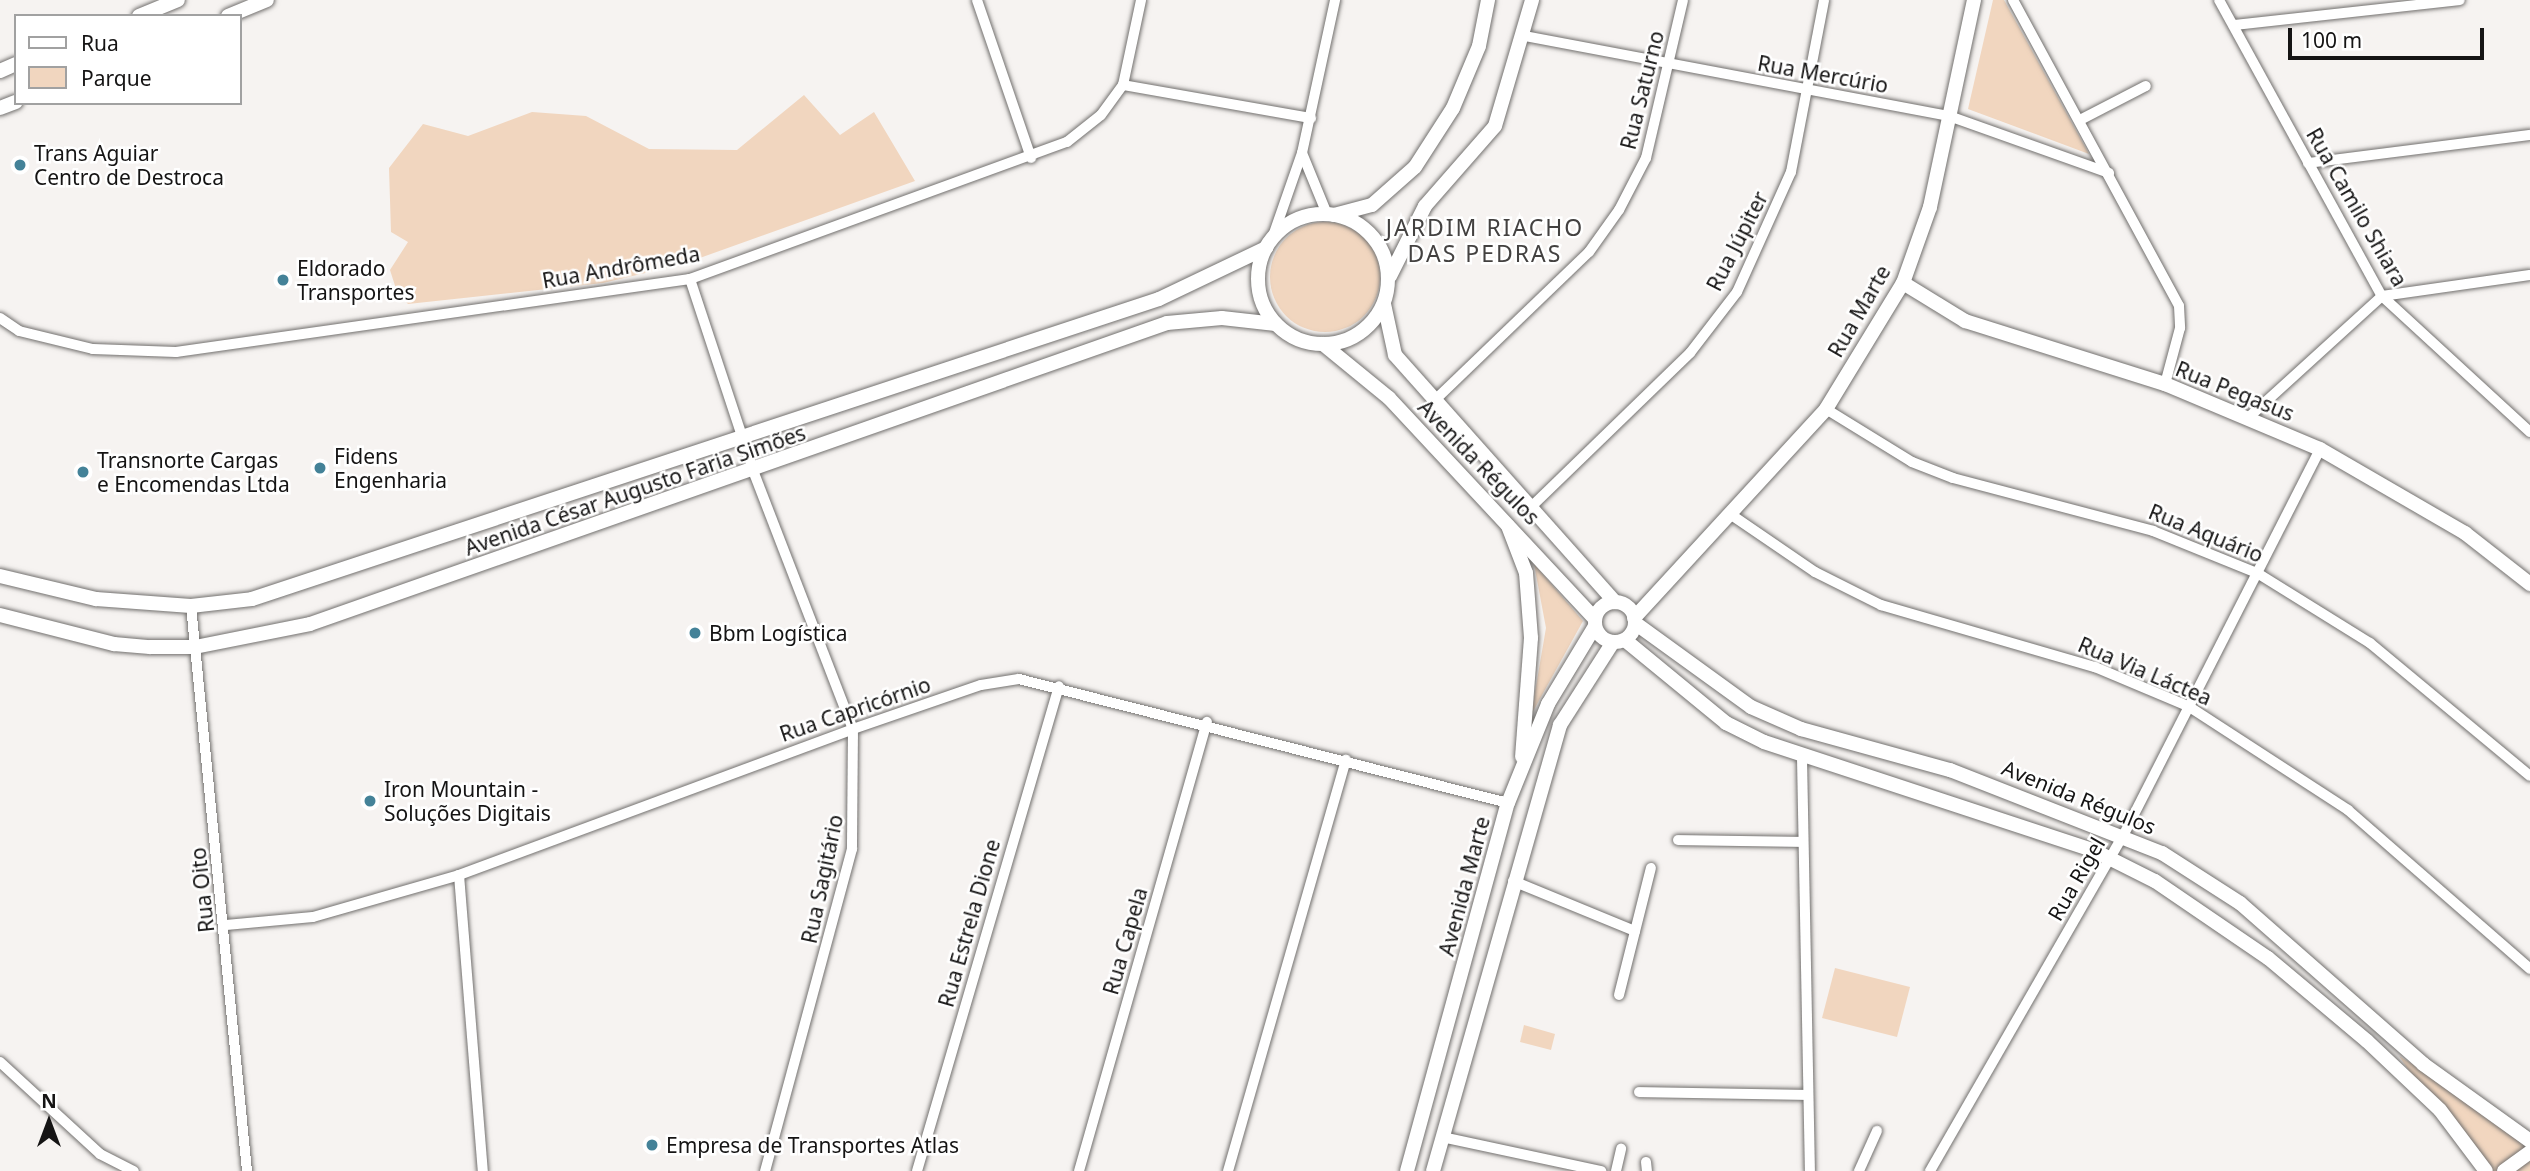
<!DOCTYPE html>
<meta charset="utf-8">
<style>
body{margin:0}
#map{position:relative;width:2530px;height:1171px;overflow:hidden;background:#f6f3f1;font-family:"Noto Sans",sans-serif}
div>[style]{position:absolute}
.green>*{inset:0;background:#f1d6bf}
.round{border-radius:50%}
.roads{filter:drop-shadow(0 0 2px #72706e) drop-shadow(0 0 2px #72706e)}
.minor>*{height:10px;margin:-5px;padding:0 5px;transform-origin:5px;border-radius:5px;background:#fff}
.tertiary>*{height:14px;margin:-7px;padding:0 7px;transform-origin:7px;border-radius:7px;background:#fff}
.tertiary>.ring{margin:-7px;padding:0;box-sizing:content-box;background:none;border:14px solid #fff;border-radius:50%}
.dots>*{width:19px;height:19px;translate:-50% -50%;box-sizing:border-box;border:4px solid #fff;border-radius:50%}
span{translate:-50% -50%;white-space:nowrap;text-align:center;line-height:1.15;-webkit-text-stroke:5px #fff;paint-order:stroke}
.street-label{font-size:21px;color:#151414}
.poi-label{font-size:21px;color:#151414}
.left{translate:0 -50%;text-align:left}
.neighbourhood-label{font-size:23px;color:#434140;letter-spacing:2px}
.legend{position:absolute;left:14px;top:14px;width:228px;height:91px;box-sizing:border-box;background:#fff;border:2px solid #a1a1a1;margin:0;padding:9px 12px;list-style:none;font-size:21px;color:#151414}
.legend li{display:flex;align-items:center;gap:14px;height:35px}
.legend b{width:35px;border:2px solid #a1a1a1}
.north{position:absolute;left:14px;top:1087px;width:70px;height:70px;-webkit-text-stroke:5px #fff;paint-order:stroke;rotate:0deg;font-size:19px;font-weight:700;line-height:28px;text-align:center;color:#151414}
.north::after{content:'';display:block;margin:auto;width:24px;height:32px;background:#151414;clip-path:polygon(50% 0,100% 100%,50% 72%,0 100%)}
.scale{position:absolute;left:2288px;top:28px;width:196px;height:32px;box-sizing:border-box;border:4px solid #151414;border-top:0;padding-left:9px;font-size:21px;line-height:24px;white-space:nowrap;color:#151414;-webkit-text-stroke:5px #fff;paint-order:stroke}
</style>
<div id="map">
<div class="green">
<i style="clip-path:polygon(1993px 0,2004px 0,2089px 154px,1968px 109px)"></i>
<i style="clip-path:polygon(804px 95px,840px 135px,874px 112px,915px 181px,683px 264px,603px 283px,408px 304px,397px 292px,390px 270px,408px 242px,391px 232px,389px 168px,423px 124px,468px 136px,532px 112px,586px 116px,649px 149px,737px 150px)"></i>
<i class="round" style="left:1270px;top:222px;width:110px;height:110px"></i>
<i style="clip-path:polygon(1534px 564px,1583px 621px,1531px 715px,1546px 628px)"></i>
<i style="clip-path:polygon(1835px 968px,1910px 987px,1897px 1037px,1822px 1018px)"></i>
<i style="clip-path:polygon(1524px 1025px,1555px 1034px,1551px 1050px,1520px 1042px)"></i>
<i style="clip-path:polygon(2399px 1056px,2530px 1135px,2530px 1171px,2477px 1171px)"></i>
</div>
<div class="roads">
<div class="minor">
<i style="left:977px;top:0;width:167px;rotate:71.1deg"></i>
<i style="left:2013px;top:0;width:348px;rotate:61.5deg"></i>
<i style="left:2179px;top:306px;width:22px;rotate:87deg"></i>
<i style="left:2180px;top:328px;width:58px;rotate:105deg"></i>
<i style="left:2219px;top:0;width:338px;rotate:61.2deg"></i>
<i style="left:2382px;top:296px;width:201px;rotate:42.6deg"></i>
<i style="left:2235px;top:25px;width:226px;rotate:-6.3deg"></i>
<i style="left:1525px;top:36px;width:431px;rotate:10.7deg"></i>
<i style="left:1949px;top:116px;width:170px;rotate:19.6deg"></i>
<i style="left:1123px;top:85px;width:191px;rotate:10deg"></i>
<i style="left:2080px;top:120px;width:74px;rotate:-27.3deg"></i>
<i style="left:1302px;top:153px;width:66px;rotate:67.7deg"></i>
<i style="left:2308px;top:163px;width:224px;rotate:-7.2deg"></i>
<i style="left:1272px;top:239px;width:91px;rotate:-70.8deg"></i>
<i style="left:1302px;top:153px;width:157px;rotate:-77.8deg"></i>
<i style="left:690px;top:279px;width:204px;rotate:71.7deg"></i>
<i style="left:754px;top:473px;width:274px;rotate:68.9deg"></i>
<i style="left:853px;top:729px;width:120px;rotate:90.5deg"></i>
<i style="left:852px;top:849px;width:334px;rotate:105.1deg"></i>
<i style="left:0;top:318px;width:23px;rotate:34deg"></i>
<i style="left:19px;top:331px;width:76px;rotate:13.7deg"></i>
<i style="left:93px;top:349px;width:83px;rotate:2.1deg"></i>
<i style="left:176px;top:352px;width:519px;rotate:-8.08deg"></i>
<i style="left:690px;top:279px;width:401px;rotate:-20deg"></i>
<i style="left:1067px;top:142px;width:43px;rotate:-38.5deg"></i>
<i style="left:1101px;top:115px;width:37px;rotate:-54deg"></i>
<i style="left:1123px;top:85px;width:87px;rotate:-78deg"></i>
<i style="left:1433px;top:402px;width:216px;rotate:-43.9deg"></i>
<i style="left:1589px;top:252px;width:52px;rotate:-54.5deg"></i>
<i style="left:1619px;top:210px;width:59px;rotate:-62.6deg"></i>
<i style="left:1646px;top:158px;width:162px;rotate:-76.8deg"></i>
<i style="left:1826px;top:409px;width:101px;rotate:31.6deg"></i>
<i style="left:1912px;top:462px;width:44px;rotate:21.3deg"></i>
<i style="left:1953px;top:478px;width:207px;rotate:14.8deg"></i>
<i style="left:2153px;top:531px;width:112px;rotate:22deg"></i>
<i style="left:2257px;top:573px;width:133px;rotate:31.8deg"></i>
<i style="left:2370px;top:643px;width:208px;rotate:39.7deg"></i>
<i style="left:2249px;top:417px;width:180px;rotate:-42.3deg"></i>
<i style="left:2382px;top:296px;width:149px;rotate:-8.1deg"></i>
<i style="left:1530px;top:508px;width:223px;rotate:-44.1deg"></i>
<i style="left:1690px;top:353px;width:77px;rotate:-52.4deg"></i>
<i style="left:1737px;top:292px;width:132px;rotate:-65.8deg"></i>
<i style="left:1791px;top:172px;width:175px;rotate:-79.1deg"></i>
<i style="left:1733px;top:516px;width:99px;rotate:34.3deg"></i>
<i style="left:1815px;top:572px;width:74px;rotate:26.6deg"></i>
<i style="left:1881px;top:605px;width:223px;rotate:16.2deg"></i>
<i style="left:2095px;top:667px;width:101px;rotate:22.8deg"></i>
<i style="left:2188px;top:706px;width:191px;rotate:33deg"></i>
<i style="left:2348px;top:810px;width:242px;rotate:41.1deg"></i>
<i style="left:191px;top:606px;width:568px;rotate:84.34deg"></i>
<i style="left:1802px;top:758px;width:413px;rotate:88.9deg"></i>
<i style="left:1678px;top:840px;width:125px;rotate:0.9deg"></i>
<i style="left:459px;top:875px;width:297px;rotate:85.4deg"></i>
<i style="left:1513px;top:881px;width:132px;rotate:22.3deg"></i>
<i style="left:226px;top:925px;width:87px;rotate:-5.3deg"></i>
<i style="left:313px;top:917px;width:152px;rotate:-16deg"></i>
<i style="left:459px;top:875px;width:420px;rotate:-20.3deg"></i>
<i style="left:853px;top:729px;width:135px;rotate:-19deg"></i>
<i style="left:981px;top:685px;width:38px;rotate:-9deg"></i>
<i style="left:1019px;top:679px;width:504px;rotate:14.23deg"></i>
<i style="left:1619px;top:995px;width:131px;rotate:-75.9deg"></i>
<i style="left:0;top:1062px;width:136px;rotate:42.6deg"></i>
<i style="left:100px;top:1154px;width:38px;rotate:27deg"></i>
<i style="left:1639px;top:1092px;width:167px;rotate:1deg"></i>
<i style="left:1442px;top:1137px;width:163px;rotate:12.1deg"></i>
<i style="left:1646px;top:1162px;width:9px;rotate:84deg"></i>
<i style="left:917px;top:1171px;width:505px;rotate:-73.68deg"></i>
<i style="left:1079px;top:1171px;width:467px;rotate:-74.1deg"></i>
<i style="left:1228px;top:1171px;width:428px;rotate:-74deg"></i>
<i style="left:1616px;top:1171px;width:23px;rotate:-77deg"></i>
<i style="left:1859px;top:1171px;width:44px;rotate:-65.8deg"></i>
<i style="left:1930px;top:1171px;width:389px;rotate:-60.1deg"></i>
<i style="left:2124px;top:834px;width:432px;rotate:-63deg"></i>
</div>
<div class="tertiary">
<i style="left:139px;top:16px;width:42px;rotate:-22.3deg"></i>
<i style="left:228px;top:16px;width:42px;rotate:-22.3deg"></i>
<i style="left:0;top:71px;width:17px;rotate:-24deg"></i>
<i style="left:0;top:108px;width:17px;rotate:-21deg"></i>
<i class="ring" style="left:1258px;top:214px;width:116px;height:116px"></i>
<i style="left:1334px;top:215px;width:39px;rotate:-15deg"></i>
<i style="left:1372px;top:205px;width:57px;rotate:-41.5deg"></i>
<i style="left:1415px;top:167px;width:70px;rotate:-57.2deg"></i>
<i style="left:1453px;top:108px;width:67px;rotate:-67.2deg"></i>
<i style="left:1479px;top:46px;width:47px;rotate:-78.9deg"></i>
<i style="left:1390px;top:276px;width:78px;rotate:-63.4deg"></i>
<i style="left:1425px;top:206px;width:106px;rotate:-48.8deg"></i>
<i style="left:1495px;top:126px;width:131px;rotate:-73.6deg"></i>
<i style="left:1903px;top:283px;width:73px;rotate:31.5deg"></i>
<i style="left:1965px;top:321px;width:210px;rotate:17.5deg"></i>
<i style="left:2165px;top:384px;width:168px;rotate:22.8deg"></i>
<i style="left:2320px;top:449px;width:168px;rotate:30.1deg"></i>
<i style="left:2465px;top:533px;width:83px;rotate:38.1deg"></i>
<i style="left:1384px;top:304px;width:52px;rotate:77.8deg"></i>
<i style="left:1395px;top:355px;width:331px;rotate:48.3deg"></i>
<i style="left:1323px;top:344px;width:85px;rotate:39.3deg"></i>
<i style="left:1389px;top:398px;width:302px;rotate:47deg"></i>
<i style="left:1508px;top:526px;width:50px;rotate:69deg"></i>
<i style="left:1526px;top:573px;width:65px;rotate:85.6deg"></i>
<i style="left:1531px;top:638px;width:119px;rotate:94.3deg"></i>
<i style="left:0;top:576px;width:99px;rotate:13.5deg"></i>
<i style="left:96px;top:599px;width:95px;rotate:4.2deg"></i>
<i style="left:191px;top:606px;width:61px;rotate:-6.5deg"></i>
<i style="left:252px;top:599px;width:955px;rotate:-18.3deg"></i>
<i style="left:1159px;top:299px;width:119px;rotate:-25.5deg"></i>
<i class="ring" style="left:1595px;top:602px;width:26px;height:26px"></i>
<i style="left:0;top:615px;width:118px;rotate:14.3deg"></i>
<i style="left:114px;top:644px;width:36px;rotate:5deg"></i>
<i style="left:150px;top:647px;width:45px"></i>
<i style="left:195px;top:647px;width:117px;rotate:-11.3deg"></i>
<i style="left:310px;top:624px;width:908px;rotate:-19.35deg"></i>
<i style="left:1167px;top:323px;width:55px;rotate:-5.2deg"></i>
<i style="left:1222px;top:318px;width:54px;rotate:6.3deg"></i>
<i style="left:1634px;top:618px;width:284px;rotate:-47.4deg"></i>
<i style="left:1826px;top:409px;width:148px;rotate:-58.6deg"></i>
<i style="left:1903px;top:283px;width:81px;rotate:-70.4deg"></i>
<i style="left:1930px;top:207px;width:212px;rotate:-78deg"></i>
<i style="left:1635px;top:623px;width:143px;rotate:35.9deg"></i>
<i style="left:1751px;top:707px;width:55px;rotate:23.7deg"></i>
<i style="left:1801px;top:729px;width:155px;rotate:15.4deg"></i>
<i style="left:1950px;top:770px;width:228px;rotate:21.4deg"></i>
<i style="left:2162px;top:853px;width:93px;rotate:32.7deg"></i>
<i style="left:2240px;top:903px;width:244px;rotate:41.3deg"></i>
<i style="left:2423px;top:1064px;width:132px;rotate:35.7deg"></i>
<i style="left:1625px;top:640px;width:131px;rotate:39.4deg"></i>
<i style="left:1726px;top:723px;width:42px;rotate:26.6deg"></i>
<i style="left:1764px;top:742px;width:346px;rotate:18.2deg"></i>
<i style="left:2093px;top:850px;width:69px;rotate:26.6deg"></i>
<i style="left:2155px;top:881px;width:137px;rotate:34.3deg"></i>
<i style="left:2268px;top:958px;width:129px;rotate:40deg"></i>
<i style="left:2367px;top:1041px;width:100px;rotate:43.4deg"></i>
<i style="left:2440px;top:1110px;width:76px;rotate:53deg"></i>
<i style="left:1407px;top:1171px;width:382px;rotate:-74.7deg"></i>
<i style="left:1508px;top:803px;width:107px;rotate:-68deg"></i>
<i style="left:1548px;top:704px;width:91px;rotate:-58.9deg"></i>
<i style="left:1433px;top:1171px;width:464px;rotate:-74.1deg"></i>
<i style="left:1560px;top:725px;width:98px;rotate:-57.4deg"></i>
<i style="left:2504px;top:1171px;width:32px;rotate:-36deg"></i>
</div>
</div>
<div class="dots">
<i style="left:20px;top:165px;background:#448298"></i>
<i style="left:283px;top:280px;background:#448298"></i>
<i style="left:320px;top:468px;background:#448298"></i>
<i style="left:83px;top:472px;background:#448298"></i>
<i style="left:695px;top:633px;background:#448298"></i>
<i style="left:370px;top:801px;background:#448298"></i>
<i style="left:652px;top:1145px;background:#448298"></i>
</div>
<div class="street-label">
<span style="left:1823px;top:74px;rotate:10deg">Rua Mercúrio</span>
<span style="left:1642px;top:90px;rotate:-76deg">Rua Saturno</span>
<span style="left:2357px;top:207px;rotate:60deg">Rua Camilo Shiara</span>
<span style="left:1737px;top:241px;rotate:-63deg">Rua Júpiter</span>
<span style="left:621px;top:267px;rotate:-10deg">Rua Andrômeda</span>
<span style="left:1859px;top:311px;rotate:-60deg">Rua Marte</span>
<span style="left:2235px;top:391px;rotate:22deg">Rua Pegasus</span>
<span style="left:1479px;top:462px;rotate:46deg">Avenida Régulos</span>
<span style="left:635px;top:490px;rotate:-19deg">Avenida César Augusto Faria Simões</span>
<span style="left:2206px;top:533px;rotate:22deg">Rua Aquário</span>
<span style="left:2145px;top:671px;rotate:23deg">Rua Via Láctea</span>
<span style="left:855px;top:709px;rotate:-19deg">Rua Capricórnio</span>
<span style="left:2079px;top:797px;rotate:22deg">Avenida Régulos</span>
<span style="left:822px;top:879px;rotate:-78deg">Rua Sagitário</span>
<span style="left:2076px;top:879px;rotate:-60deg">Rua Rigel</span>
<span style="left:1464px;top:886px;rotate:-75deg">Avenida Marte</span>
<span style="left:202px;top:890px;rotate:-96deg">Rua Oito</span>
<span style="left:969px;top:923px;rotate:-74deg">Rua Estrela Dione</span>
<span style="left:1125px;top:941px;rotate:-74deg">Rua Capela</span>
</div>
<div class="poi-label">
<span class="left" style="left:34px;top:165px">Trans Aguiar<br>Centro de Destroca</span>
<span class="left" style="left:297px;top:280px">Eldorado<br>Transportes</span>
<span class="left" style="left:334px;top:468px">Fidens<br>Engenharia</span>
<span class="left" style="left:97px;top:472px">Transnorte Cargas<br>e Encomendas Ltda</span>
<span class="left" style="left:709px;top:633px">Bbm Logística</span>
<span class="left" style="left:384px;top:801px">Iron Mountain -<br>Soluções Digitais</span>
<span class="left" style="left:666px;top:1145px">Empresa de Transportes Atlas</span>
</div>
<div class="neighbourhood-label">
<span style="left:1485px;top:240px">JARDIM RIACHO<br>DAS PEDRAS</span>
</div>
<ul class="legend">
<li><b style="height:9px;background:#fff"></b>Rua</li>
<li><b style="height:19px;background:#f1d6bf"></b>Parque</li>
</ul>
<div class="north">N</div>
<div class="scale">100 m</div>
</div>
